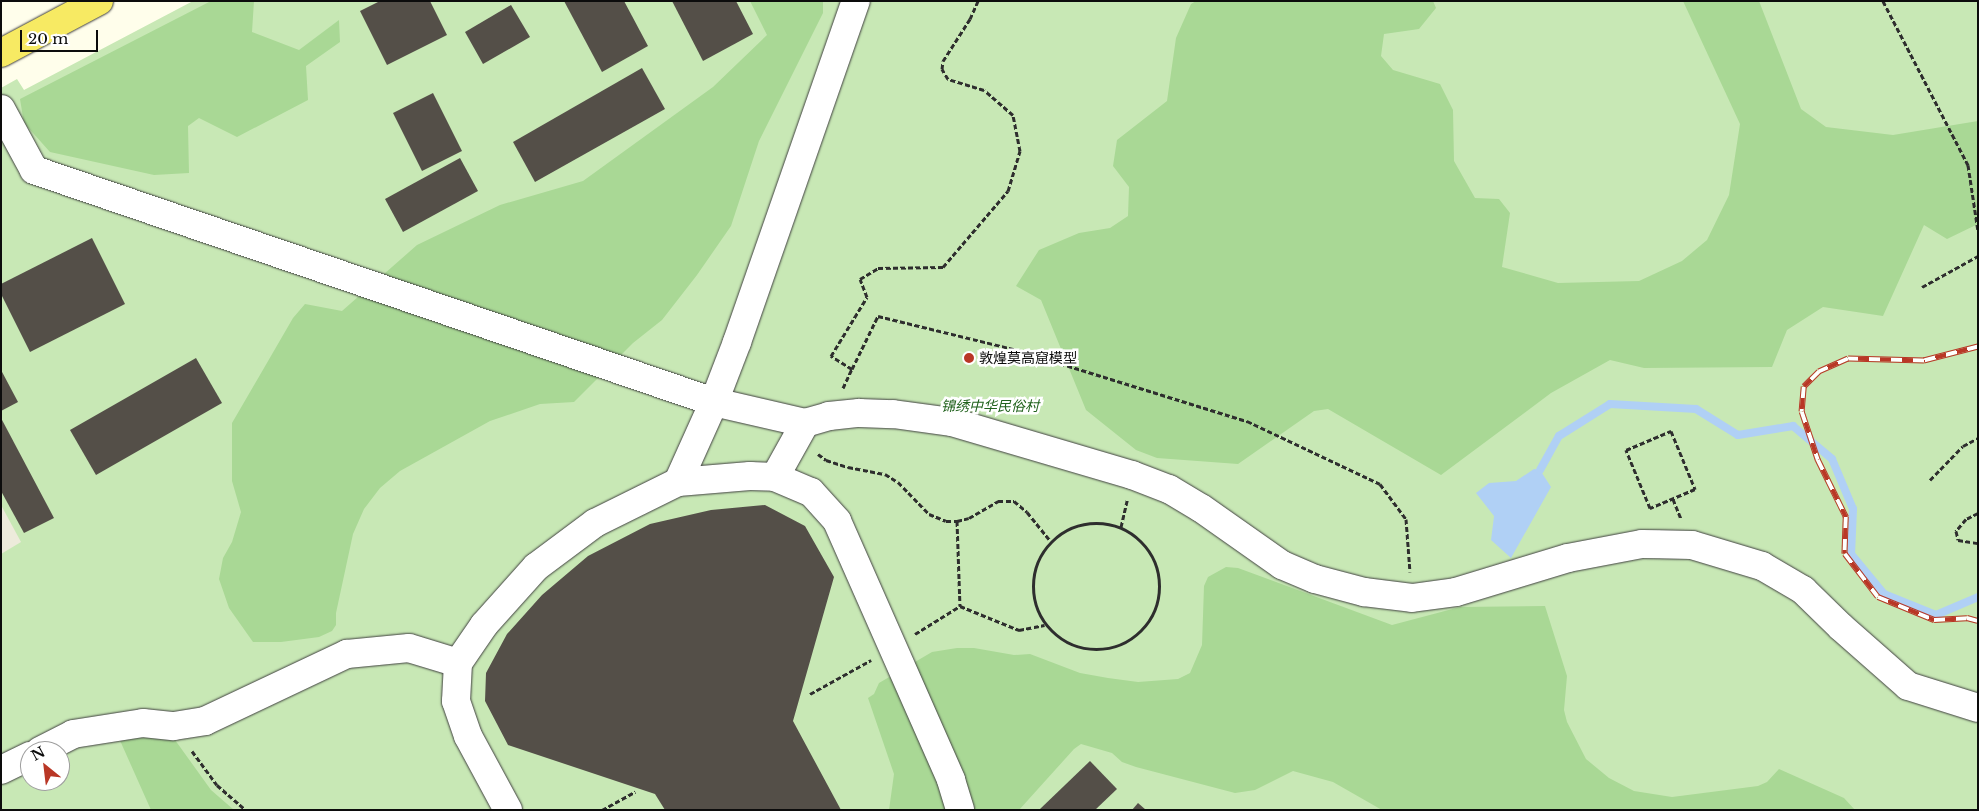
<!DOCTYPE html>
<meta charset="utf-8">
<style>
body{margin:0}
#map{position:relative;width:1979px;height:811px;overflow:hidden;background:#fffeeb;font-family:"Libre Baskerville","Noto Sans SC",serif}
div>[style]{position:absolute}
.green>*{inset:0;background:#c8e8b5}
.forest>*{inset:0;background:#a9d895}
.plaza>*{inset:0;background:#edebdb}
.water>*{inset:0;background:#b0d0f5}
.stream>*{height:8px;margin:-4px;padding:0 4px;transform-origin:4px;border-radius:4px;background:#b0d0f5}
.building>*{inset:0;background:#544f48}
.path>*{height:3px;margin-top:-1.5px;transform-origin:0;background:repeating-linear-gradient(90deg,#2e2e2e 0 5px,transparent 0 7.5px)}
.path>.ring{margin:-1.5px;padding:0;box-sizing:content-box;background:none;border:3px solid #2e2e2e;border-radius:50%}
.roads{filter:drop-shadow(0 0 1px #3f3f3f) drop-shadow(0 0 1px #3f3f3f)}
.minor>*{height:28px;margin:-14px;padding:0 14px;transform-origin:14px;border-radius:14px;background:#fff}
.major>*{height:28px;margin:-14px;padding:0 14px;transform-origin:14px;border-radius:14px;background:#f7ea63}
.rail>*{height:5.5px;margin-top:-2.75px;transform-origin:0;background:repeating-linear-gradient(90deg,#fff 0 11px,#b93726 0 22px);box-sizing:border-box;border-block:1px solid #b93726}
.dots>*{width:14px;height:14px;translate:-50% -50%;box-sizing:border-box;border:2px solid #fff;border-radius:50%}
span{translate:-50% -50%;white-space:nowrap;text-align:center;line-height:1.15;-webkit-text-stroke:5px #fff;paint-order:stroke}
.poi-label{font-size:14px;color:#0c0c0c}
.left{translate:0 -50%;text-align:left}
.park-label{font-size:14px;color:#21621d;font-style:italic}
.frame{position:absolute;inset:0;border:2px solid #0c0c0c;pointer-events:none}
.north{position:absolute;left:20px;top:741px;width:50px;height:50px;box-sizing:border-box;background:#fff;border:1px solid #9e9e9e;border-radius:50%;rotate:331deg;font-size:14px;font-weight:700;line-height:20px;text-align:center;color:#0c0c0c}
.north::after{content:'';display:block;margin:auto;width:18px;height:22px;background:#b93726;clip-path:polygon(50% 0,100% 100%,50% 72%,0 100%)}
.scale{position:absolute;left:20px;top:30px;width:78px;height:22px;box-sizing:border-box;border:2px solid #0c0c0c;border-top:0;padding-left:6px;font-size:15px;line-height:18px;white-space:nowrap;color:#0c0c0c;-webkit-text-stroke:4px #fff;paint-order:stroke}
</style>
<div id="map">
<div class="green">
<i style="clip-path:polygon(evenodd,193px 1px,1978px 1px,1978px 810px,1px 810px,1px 88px,17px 79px,24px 90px,193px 1px,30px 751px,60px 751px,60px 781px,30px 781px,30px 751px)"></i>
</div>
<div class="forest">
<i style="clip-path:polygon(211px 1px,254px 1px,252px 32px,299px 50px,339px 20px,340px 42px,306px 66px,308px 100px,237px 137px,199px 118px,188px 126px,189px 173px,154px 175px,50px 152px,24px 123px,20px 99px)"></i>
<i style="clip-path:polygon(750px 1px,823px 1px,823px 13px,759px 141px,731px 226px,697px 275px,662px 320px,633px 343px,574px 402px,540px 404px,490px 421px,400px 471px,380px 488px,364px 509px,353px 534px,336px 613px,336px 625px,332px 631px,319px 637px,281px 642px,253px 642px,229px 608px,219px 579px,223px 558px,232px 542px,241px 512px,232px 481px,232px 423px,293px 318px,305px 304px,342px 311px,417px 245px,500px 205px,583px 181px,713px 87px,767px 35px)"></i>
<i style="clip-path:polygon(1196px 1px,1433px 1px,1436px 8px,1419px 29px,1384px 34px,1381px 56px,1393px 70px,1440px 84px,1453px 110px,1454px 161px,1475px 198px,1499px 199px,1510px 213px,1502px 267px,1558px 283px,1639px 281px,1682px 261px,1707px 240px,1729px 195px,1740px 124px,1683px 1px,1759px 1px,1801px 109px,1826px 127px,1893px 135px,1978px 121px,1978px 224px,1947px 239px,1924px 225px,1883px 316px,1823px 307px,1787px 330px,1772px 367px,1644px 368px,1610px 360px,1551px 393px,1441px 475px,1328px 409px,1314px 411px,1238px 464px,1157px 458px,1136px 450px,1086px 410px,1041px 300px,1016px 286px,1039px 250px,1079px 233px,1110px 228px,1128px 216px,1129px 187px,1113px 166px,1117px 140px,1167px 101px,1176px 38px,1191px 4px)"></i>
<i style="clip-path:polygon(1226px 567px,1238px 568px,1392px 625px,1460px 607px,1545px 606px,1567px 676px,1564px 710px,1567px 722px,1586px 759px,1609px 778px,1634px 791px,1672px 797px,1758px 786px,1767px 782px,1779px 769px,1844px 798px,1855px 810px,1382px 810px,1333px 782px,1293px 771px,1255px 790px,1235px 793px,1136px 767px,1122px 762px,1112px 753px,1081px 744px,1074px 749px,1019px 810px,889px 810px,894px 774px,868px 698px,874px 694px,879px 683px,932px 652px,957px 648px,974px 648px,1014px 655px,1030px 654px,1080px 673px,1108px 678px,1138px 682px,1178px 679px,1190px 673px,1202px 645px,1204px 586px,1208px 577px)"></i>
<i style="clip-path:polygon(170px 733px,211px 790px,234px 810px,151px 810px,118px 736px)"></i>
</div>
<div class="plaza">
<i style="clip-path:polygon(1px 505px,21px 542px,1px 554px)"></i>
</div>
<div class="water">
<i style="clip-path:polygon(1534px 469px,1540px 470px,1551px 487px,1511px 558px,1491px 540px,1494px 516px,1476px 493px,1489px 483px,1516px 481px)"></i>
</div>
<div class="stream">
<i style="left:1540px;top:470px;width:39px;rotate:-61deg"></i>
<i style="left:1559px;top:436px;width:60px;rotate:-32.1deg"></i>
<i style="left:1610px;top:404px;width:86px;rotate:3.3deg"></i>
<i style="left:1696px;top:409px;width:49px;rotate:31.8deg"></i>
<i style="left:1738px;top:435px;width:56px;rotate:-9.3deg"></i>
<i style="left:1793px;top:426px;width:51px;rotate:40.2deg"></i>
<i style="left:1832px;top:459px;width:54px;rotate:67.2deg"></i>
<i style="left:1853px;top:509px;width:45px;rotate:92.5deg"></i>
<i style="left:1851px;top:554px;width:52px;rotate:50.5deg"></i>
<i style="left:1884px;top:594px;width:56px;rotate:22deg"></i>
<i style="left:1936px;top:615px;width:46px;rotate:-23.2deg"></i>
</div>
<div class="building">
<i style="clip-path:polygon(380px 1px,430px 1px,447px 35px,387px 65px,360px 11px)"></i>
<i style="clip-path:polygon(564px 1px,624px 1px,648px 46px,602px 72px)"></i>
<i style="clip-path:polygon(672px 1px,736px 1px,753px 34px,703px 61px)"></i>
<i style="clip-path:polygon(511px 5px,530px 37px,483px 64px,465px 32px)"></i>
<i style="clip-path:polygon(642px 68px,665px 109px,535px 182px,513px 142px)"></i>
<i style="clip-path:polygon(433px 93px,462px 151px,422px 171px,393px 113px)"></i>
<i style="clip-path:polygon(460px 158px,478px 191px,403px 232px,385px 199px)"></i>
<i style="clip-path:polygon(92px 238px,125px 304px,30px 352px,1px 294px,1px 284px)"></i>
<i style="clip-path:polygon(196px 358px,222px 403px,96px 475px,70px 430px)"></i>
<i style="clip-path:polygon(1px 370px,18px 402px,1px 411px)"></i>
<i style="clip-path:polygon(1px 418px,54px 518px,24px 533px,1px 491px)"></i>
<i style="clip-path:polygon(765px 505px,805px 526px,834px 577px,793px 721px,841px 810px,665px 810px,655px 794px,508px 745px,485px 701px,486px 673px,507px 634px,542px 595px,588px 556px,650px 524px,711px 510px)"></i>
<i style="clip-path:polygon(1090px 761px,1117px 789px,1095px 810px,1039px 810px)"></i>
<i style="clip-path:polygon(1138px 803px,1146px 810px,1132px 810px)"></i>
</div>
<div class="path">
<i style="left:1883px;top:1px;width:185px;rotate:62.6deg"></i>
<i style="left:1968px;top:165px;width:67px;rotate:81.4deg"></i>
<i style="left:1922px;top:287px;width:64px;rotate:-29deg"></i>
<i style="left:852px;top:369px;width:59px;rotate:-63.9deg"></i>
<i style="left:878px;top:316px;width:143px;rotate:13.7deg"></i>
<i style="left:1017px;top:350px;width:241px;rotate:17.2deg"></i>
<i style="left:1247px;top:421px;width:147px;rotate:25.3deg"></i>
<i style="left:1380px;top:484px;width:44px;rotate:53.4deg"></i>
<i style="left:1406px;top:519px;width:53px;rotate:85.7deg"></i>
<i style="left:843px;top:388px;width:21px;rotate:-65deg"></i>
<i style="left:852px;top:369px;width:25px;rotate:-148deg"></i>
<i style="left:831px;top:356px;width:69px;rotate:-58.6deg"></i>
<i style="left:867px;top:297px;width:19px;rotate:-111deg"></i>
<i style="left:860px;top:279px;width:21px;rotate:-31deg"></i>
<i style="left:878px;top:268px;width:65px;rotate:-0.9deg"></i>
<i style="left:943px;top:267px;width:100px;rotate:-49.5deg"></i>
<i style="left:1008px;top:191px;width:42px;rotate:-73.3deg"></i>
<i style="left:1020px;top:151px;width:37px;rotate:-101deg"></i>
<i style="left:1013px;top:115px;width:38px;rotate:-139deg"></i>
<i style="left:984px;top:90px;width:38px;rotate:-163deg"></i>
<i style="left:948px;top:79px;width:12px;rotate:-121deg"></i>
<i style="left:942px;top:69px;width:8px;rotate:-83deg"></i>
<i style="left:943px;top:61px;width:50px;rotate:-57.3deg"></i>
<i style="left:970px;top:19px;width:20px;rotate:-66deg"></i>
<i style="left:1671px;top:431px;width:63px;rotate:67.5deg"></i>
<i style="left:1695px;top:489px;width:49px;rotate:157.1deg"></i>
<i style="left:1650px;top:508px;width:63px;rotate:-112.5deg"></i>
<i style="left:1626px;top:450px;width:49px;rotate:-22.9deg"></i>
<i style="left:818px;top:454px;width:10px;rotate:37deg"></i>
<i style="left:826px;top:460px;width:23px;rotate:18deg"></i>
<i style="left:848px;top:467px;width:38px;rotate:11deg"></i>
<i style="left:885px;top:474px;width:15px;rotate:32deg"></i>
<i style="left:898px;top:482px;width:45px;rotate:45.9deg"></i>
<i style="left:929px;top:514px;width:18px;rotate:22deg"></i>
<i style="left:946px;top:521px;width:11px"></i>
<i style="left:957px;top:521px;width:12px;rotate:-14deg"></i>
<i style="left:969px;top:518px;width:34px;rotate:-30deg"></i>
<i style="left:998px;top:501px;width:16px"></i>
<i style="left:1014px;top:501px;width:17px;rotate:40deg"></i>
<i style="left:1027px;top:512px;width:38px;rotate:51deg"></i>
<i style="left:1930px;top:480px;width:47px;rotate:-45.9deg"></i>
<i style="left:1963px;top:446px;width:17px;rotate:-28deg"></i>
<i style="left:1673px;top:499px;width:22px;rotate:68deg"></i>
<i style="left:1978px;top:513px;width:13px;rotate:153deg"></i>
<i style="left:1966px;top:519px;width:16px;rotate:130deg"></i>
<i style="left:1956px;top:531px;width:9px;rotate:77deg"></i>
<i style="left:1958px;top:540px;width:20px;rotate:9deg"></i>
<i style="left:957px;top:521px;width:85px;rotate:88deg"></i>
<i class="ring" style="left:1033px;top:523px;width:123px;height:123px"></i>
<i style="left:1121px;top:527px;width:28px;rotate:-77deg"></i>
<i style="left:915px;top:634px;width:53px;rotate:-31.9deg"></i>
<i style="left:960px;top:606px;width:64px;rotate:22.1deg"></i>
<i style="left:1019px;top:630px;width:26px;rotate:-11deg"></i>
<i style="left:810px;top:694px;width:70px;rotate:-29.1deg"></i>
<i style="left:192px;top:751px;width:42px;rotate:53.7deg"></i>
<i style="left:217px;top:785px;width:38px;rotate:41deg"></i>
<i style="left:602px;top:810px;width:38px;rotate:-29deg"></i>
</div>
<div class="roads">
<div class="minor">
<i style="left:1px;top:109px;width:69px;rotate:61.6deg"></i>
<i style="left:34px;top:170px;width:718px;rotate:18.84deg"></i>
<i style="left:714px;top:402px;width:93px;rotate:13deg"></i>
<i style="left:775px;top:477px;width:62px;rotate:-60.9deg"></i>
<i style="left:805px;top:423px;width:25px;rotate:-16deg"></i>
<i style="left:829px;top:416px;width:30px;rotate:-6deg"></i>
<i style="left:859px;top:413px;width:34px;rotate:2deg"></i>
<i style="left:893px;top:414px;width:60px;rotate:7.7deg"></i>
<i style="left:952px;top:422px;width:188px;rotate:16.4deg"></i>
<i style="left:1132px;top:475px;width:40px;rotate:21deg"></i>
<i style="left:1169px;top:489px;width:37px;rotate:31deg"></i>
<i style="left:1201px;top:508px;width:99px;rotate:35.1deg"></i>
<i style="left:1282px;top:565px;width:36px;rotate:23deg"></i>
<i style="left:1315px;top:579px;width:51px;rotate:14.9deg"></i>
<i style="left:1364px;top:592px;width:48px;rotate:7.1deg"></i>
<i style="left:1412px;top:598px;width:44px;rotate:-7.8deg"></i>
<i style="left:1456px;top:592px;width:117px;rotate:-16.9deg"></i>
<i style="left:1568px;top:558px;width:75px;rotate:-10.7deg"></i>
<i style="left:1642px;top:544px;width:50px;rotate:1.1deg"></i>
<i style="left:1692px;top:545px;width:73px;rotate:16.7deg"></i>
<i style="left:1762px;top:566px;width:48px;rotate:30.3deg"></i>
<i style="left:1803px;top:590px;width:53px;rotate:44.2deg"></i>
<i style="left:1841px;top:627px;width:89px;rotate:41.4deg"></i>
<i style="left:1908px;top:686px;width:73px;rotate:17.4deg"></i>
<i style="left:678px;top:482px;width:88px;rotate:-65.8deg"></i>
<i style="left:714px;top:402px;width:64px;rotate:-69deg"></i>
<i style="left:737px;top:342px;width:361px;rotate:-70.8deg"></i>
<i style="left:40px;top:751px;width:37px;rotate:-27deg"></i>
<i style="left:73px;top:734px;width:71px;rotate:-8.9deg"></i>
<i style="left:143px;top:723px;width:31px;rotate:6deg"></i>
<i style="left:174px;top:726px;width:31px;rotate:-9deg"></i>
<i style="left:205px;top:721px;width:157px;rotate:-25.3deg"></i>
<i style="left:347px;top:654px;width:62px;rotate:-5.5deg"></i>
<i style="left:409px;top:648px;width:51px;rotate:17deg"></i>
<i style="left:1px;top:770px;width:32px;rotate:-26deg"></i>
<i style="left:508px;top:810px;width:84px;rotate:-118.4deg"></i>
<i style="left:468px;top:736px;width:37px;rotate:-109deg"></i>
<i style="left:456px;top:701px;width:38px;rotate:-87deg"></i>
<i style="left:458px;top:663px;width:46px;rotate:-55.6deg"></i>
<i style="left:484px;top:625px;width:78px;rotate:-48.1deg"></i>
<i style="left:536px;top:567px;width:74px;rotate:-36.7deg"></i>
<i style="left:595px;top:523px;width:93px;rotate:-26.3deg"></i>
<i style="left:678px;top:482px;width:72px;rotate:-4.8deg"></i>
<i style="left:750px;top:476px;width:25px;rotate:2deg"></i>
<i style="left:775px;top:477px;width:39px;rotate:23deg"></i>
<i style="left:811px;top:492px;width:39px;rotate:48deg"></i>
<i style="left:837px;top:521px;width:283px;rotate:66.2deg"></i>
<i style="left:951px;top:780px;width:31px;rotate:73deg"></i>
</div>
<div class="major">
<i style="left:1px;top:53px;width:111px;rotate:-28deg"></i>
</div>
</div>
<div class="rail">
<i style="left:1978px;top:347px;width:56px;rotate:165.5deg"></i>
<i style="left:1924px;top:361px;width:76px;rotate:-178.5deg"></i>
<i style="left:1848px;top:359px;width:32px;rotate:156deg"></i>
<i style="left:1819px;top:372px;width:21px;rotate:135deg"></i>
<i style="left:1804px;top:387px;width:25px;rotate:95deg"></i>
<i style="left:1802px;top:412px;width:51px;rotate:71.6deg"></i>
<i style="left:1818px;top:460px;width:64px;rotate:63.8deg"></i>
<i style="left:1846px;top:517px;width:37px;rotate:92deg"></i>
<i style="left:1845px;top:554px;width:54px;rotate:52.5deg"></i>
<i style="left:1878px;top:597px;width:61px;rotate:22.3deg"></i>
<i style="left:1934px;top:620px;width:33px;rotate:-3deg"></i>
<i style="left:1967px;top:618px;width:11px;rotate:15deg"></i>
</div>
<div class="dots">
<i style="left:969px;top:358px;background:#b93726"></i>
</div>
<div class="poi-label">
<span class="left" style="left:979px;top:358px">敦煌莫高窟模型</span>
</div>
<div class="park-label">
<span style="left:990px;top:406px">锦绣中华民俗村</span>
</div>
<div class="frame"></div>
<div class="north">N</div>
<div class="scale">20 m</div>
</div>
